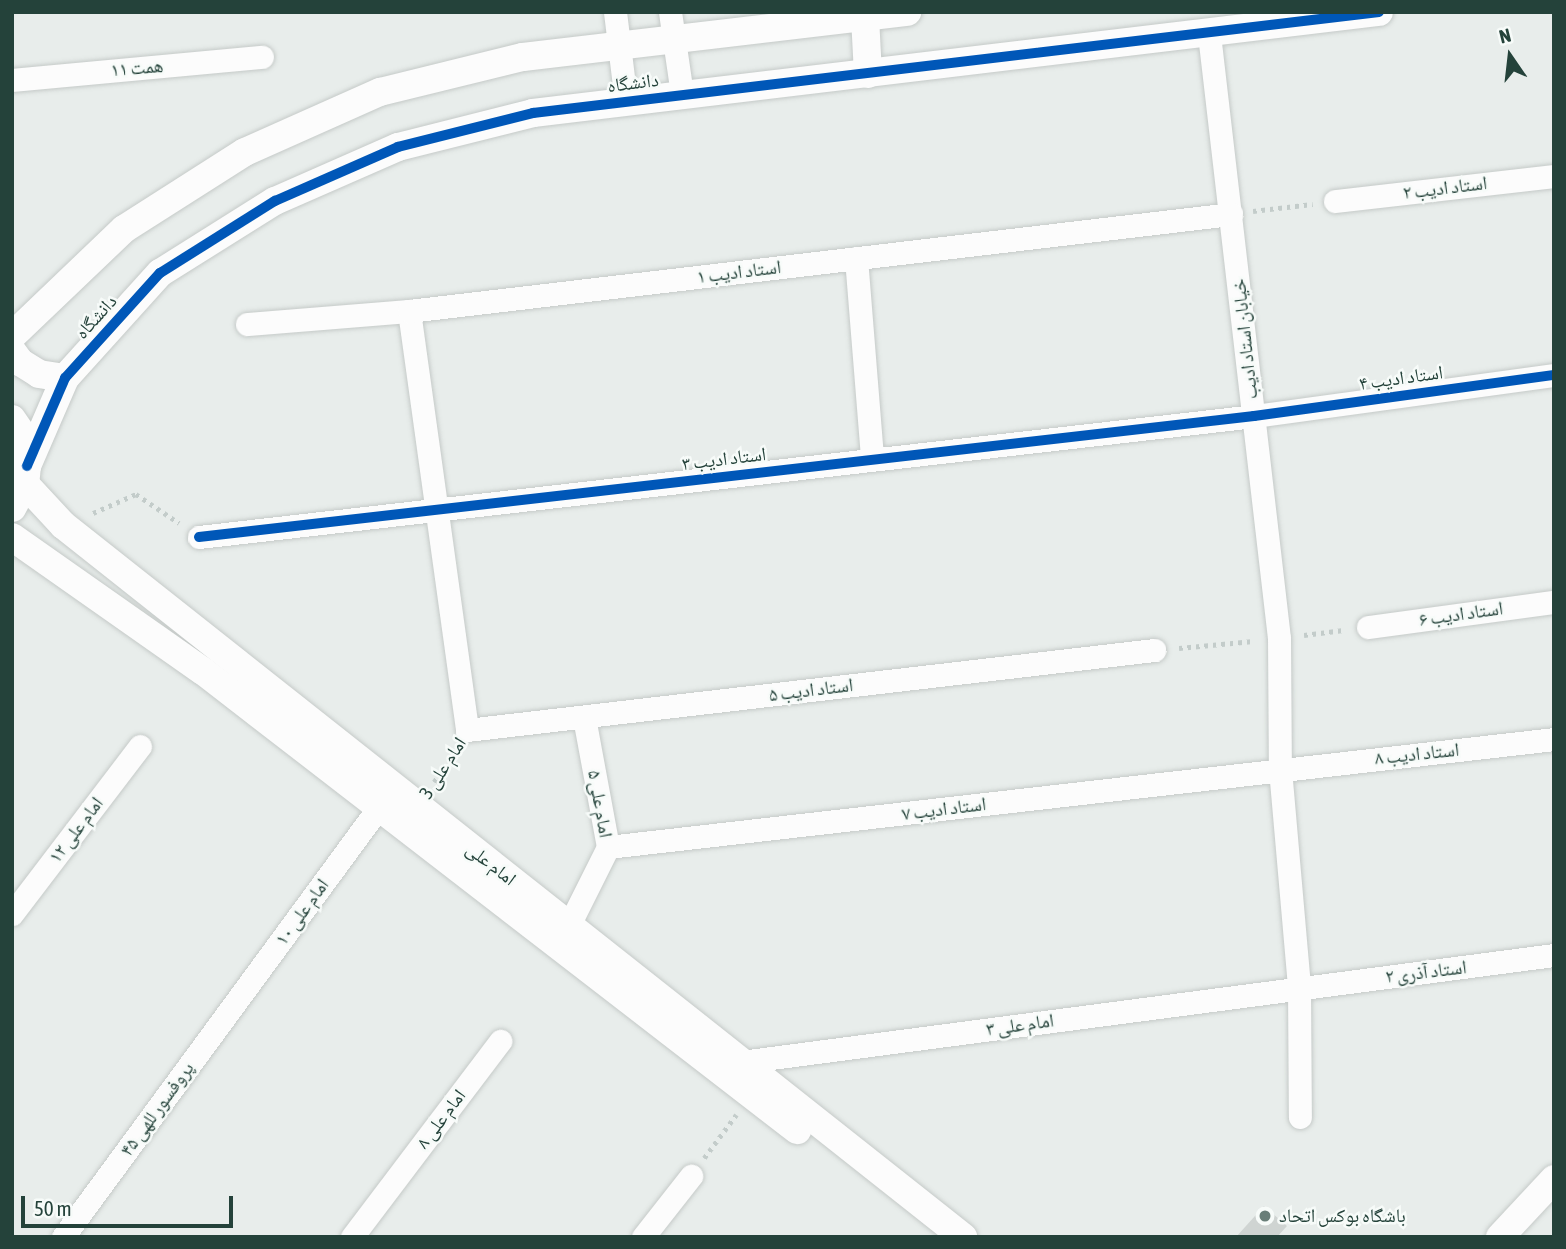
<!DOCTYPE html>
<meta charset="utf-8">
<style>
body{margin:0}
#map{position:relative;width:1566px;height:1249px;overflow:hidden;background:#e8edeb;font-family:"Asap Condensed","Noto Naskh Arabic",sans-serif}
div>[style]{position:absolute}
.building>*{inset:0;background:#cfd4d2}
.path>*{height:4.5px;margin-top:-2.25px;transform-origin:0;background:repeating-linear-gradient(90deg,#c3ccca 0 3.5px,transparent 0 8.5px)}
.roads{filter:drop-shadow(0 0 2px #c5cac8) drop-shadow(0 0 2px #c5cac8)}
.minor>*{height:23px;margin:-11.5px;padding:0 11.5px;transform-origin:11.5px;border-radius:11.5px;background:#fcfcfc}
.tertiary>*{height:28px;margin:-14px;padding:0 14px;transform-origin:14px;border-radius:14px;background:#fcfcfc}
.cycleway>*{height:10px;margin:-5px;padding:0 5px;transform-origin:5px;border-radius:5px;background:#0057b8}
.dots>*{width:19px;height:19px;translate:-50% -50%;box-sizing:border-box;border:4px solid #f7fbf9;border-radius:50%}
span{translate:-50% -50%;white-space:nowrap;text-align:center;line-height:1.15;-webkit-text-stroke:5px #f7fbf9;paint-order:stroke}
.street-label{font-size:19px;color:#24423a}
.poi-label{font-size:19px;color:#24423a}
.left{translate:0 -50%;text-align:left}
.frame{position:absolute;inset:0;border:14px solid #24423a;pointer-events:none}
.north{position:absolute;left:1475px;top:21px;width:70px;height:70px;-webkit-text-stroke:5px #f7fbf9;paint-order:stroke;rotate:346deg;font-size:19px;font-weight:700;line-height:28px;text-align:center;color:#24423a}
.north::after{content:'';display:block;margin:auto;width:24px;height:32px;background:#24423a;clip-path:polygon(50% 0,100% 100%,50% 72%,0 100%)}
.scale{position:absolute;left:21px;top:1196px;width:212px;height:32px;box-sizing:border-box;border:4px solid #24423a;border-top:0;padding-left:9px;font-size:21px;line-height:24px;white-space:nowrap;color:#24423a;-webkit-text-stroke:5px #f7fbf9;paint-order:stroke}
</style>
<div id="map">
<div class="building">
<i style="clip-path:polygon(1264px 1206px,1287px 1226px,1277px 1237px,1236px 1237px)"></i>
</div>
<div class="path">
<i style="left:1253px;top:211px;width:60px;rotate:-6.7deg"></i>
<i style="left:93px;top:513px;width:47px;rotate:-23.8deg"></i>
<i style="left:136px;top:494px;width:52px;rotate:34deg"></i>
<i style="left:1304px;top:635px;width:40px;rotate:-7.1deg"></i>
<i style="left:1179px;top:648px;width:75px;rotate:-5.3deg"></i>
<i style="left:434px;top:782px;width:36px;rotate:-56deg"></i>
<i style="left:704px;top:1158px;width:54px;rotate:-53.3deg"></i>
</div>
<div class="roads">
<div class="minor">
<i style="left:615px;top:12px;width:90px;rotate:83deg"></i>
<i style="left:670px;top:12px;width:83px;rotate:81.7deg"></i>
<i style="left:1209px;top:34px;width:608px;rotate:83.39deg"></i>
<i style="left:1279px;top:638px;width:131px;rotate:89.6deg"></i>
<i style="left:1280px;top:769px;width:220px;rotate:85deg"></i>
<i style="left:1299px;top:988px;width:129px;rotate:89.6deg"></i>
<i style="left:12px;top:80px;width:251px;rotate:-5.3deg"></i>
<i style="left:1335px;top:201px;width:220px;rotate:-6.5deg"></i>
<i style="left:856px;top:258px;width:202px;rotate:85.4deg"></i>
<i style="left:409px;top:311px;width:423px;rotate:82.1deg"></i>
<i style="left:467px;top:730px;width:692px;rotate:-6.64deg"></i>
<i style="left:247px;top:324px;width:163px;rotate:-4.6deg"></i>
<i style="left:409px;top:311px;width:828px;rotate:-6.73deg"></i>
<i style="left:199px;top:537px;width:1062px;rotate:-6.54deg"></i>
<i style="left:1254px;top:416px;width:303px;rotate:-7.8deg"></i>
<i style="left:1368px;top:627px;width:188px;rotate:-7.7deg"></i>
<i style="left:608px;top:847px;width:952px;rotate:-6.51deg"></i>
<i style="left:12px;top:914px;width:211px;rotate:-52.7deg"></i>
<i style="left:569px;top:925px;width:87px;rotate:-63.4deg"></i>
<i style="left:608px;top:847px;width:132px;rotate:-100.5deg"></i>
<i style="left:741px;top:1062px;width:820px;rotate:-7.5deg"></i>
<i style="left:63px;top:1237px;width:534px;rotate:-53.69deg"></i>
<i style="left:352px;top:1237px;width:246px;rotate:-52.9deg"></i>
<i style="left:643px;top:1237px;width:78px;rotate:-51.8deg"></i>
</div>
<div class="tertiary">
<i style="left:865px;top:17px;width:57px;rotate:87deg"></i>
<i style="left:12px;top:336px;width:155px;rotate:-43.7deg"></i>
<i style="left:124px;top:229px;width:143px;rotate:-32.5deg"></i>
<i style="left:245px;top:152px;width:148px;rotate:-24deg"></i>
<i style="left:380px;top:92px;width:147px;rotate:-13.8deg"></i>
<i style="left:523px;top:57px;width:387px;rotate:-6.7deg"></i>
<i style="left:12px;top:351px;width:14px;rotate:54deg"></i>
<i style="left:20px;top:362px;width:22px;rotate:32deg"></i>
<i style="left:39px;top:374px;width:26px;rotate:9deg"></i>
<i style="left:12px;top:419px;width:18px;rotate:56deg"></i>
<i style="left:22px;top:434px;width:32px;rotate:81deg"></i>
<i style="left:27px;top:466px;width:18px;rotate:96deg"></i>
<i style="left:25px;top:484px;width:27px;rotate:118deg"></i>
<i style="left:27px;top:466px;width:96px;rotate:-66.6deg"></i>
<i style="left:65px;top:378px;width:142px;rotate:-47.9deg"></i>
<i style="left:160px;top:273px;width:136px;rotate:-32.1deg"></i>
<i style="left:275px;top:201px;width:134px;rotate:-23.7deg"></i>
<i style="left:398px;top:147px;width:139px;rotate:-14.1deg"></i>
<i style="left:533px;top:113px;width:852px;rotate:-6.81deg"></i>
<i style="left:25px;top:484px;width:56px;rotate:47.2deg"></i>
<i style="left:63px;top:525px;width:1148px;rotate:38.35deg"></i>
<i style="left:12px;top:537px;width:233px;rotate:35.1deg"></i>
<i style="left:203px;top:671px;width:751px;rotate:37.69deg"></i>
<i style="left:1500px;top:1237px;width:79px;rotate:-47deg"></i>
</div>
</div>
<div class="cycleway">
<i style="left:27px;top:466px;width:96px;rotate:-66.6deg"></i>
<i style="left:65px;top:378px;width:142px;rotate:-47.9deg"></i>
<i style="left:160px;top:273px;width:136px;rotate:-32.1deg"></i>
<i style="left:275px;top:201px;width:134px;rotate:-23.7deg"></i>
<i style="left:398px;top:147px;width:139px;rotate:-14.1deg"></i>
<i style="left:533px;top:113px;width:852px;rotate:-6.81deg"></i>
<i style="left:199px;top:537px;width:1062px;rotate:-6.54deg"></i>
<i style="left:1254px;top:416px;width:303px;rotate:-7.8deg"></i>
</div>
<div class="dots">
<i style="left:1265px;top:1216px;background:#697e78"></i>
</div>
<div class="street-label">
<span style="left:137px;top:68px;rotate:-5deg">همت ۱۱</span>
<span style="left:633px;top:83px;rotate:-7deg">دانشگاه</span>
<span style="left:1445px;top:188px;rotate:-7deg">استاد ادیب ۲</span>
<span style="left:739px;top:272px;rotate:-7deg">استاد ادیب ۱</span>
<span style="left:96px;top:317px;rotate:-48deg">دانشگاه</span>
<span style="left:1245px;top:339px;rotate:-96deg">خیابان استاد ادیب</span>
<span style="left:1401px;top:378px;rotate:-8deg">استاد ادیب ۴</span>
<span style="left:724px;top:459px;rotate:-7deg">استاد ادیب ۳</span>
<span style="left:1461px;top:614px;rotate:-8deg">استاد ادیب ۶</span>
<span style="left:811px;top:690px;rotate:-7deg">استاد ادیب ۵</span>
<span style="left:1417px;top:754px;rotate:-6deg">استاد ادیب ۸</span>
<span style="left:443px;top:768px;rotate:-57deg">امام علی 3</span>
<span style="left:600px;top:804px;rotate:80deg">امام علی ۵</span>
<span style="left:944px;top:809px;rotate:-7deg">استاد ادیب ۷</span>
<span style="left:76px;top:830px;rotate:-53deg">امام علی ۱۲</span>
<span style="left:491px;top:864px;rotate:38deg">امام علی</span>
<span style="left:302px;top:912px;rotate:-54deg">امام علی ۱۰</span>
<span style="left:1426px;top:972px;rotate:-7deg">استاد آذری ۲</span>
<span style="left:1020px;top:1025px;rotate:-8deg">امام علی ۳</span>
<span style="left:157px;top:1109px;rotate:-54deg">پروفسور للهی ۴۵</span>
<span style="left:441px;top:1119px;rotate:-53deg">امام علی ۸</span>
</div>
<div class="poi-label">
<span class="left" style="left:1279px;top:1216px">باشگاه بوکس اتحاد</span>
</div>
<div class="frame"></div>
<div class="north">N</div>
<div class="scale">50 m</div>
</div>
